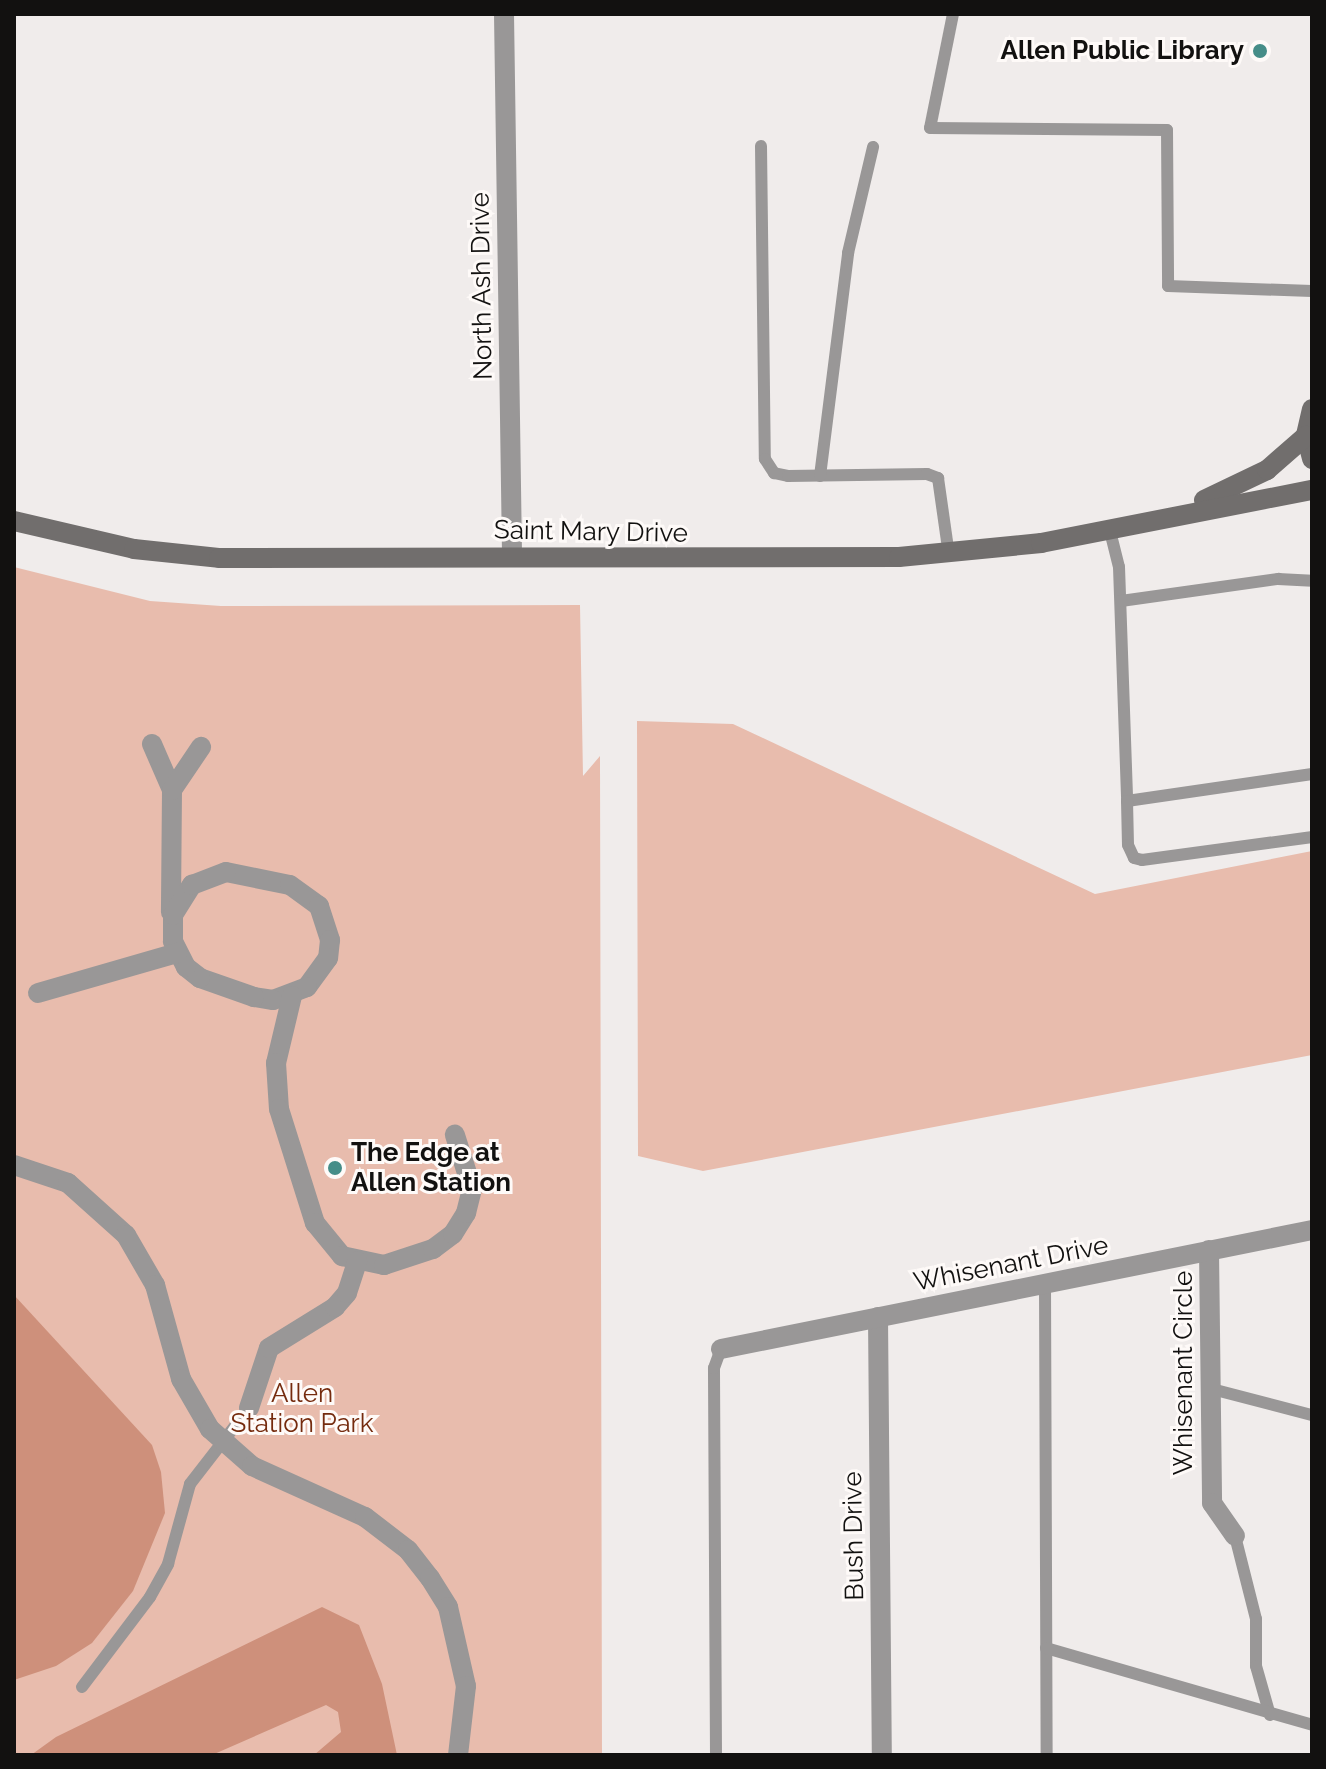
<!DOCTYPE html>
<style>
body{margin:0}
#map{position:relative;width:1326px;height:1769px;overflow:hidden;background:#f0eceb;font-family:Raleway,sans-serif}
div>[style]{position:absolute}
.green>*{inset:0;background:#e8bcad}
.water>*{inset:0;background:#ce907b}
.lane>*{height:12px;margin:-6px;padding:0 6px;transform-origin:6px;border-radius:6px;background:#999797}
.street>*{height:20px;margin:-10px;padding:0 10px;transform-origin:10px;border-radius:10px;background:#999797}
.secondary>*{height:20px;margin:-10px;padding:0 10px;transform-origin:10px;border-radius:10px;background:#716e6d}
.dots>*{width:22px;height:22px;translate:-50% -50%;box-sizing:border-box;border:4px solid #fefaf8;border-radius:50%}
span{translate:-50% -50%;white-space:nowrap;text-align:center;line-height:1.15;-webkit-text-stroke:6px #fefaf8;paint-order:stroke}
.poi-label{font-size:26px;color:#121110;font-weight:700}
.right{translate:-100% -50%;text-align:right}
.left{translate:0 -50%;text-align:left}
.street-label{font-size:26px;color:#121110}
.park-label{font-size:26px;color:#752b0e}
.frame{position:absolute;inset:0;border:16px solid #121110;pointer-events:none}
</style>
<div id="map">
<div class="green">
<i style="clip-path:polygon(14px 567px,150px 601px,221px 606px,580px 605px,583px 776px,600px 756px,602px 1755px,14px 1755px)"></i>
<i style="clip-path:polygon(637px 721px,733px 724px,1095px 894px,1312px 851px,1312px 1055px,703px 1171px,638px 1156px)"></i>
</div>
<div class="water">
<i style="clip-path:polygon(14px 1295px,152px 1445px,161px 1472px,165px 1513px,133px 1591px,92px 1643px,56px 1666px,14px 1680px)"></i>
<i style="clip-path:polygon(322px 1607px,359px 1625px,382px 1684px,397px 1755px,314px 1755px,341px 1732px,338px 1712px,326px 1705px,212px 1755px,31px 1755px,56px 1737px)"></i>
</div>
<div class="lane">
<i style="left:953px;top:14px;width:116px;rotate:101.4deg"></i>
<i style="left:930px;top:128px;width:237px;rotate:0.5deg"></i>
<i style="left:1167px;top:130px;width:156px;rotate:89.6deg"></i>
<i style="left:1168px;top:286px;width:144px;rotate:2deg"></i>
<i style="left:761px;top:146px;width:313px;rotate:89.3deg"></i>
<i style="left:765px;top:459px;width:17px;rotate:57deg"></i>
<i style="left:774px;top:473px;width:14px;rotate:12deg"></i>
<i style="left:788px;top:476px;width:139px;rotate:-0.8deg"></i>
<i style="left:927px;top:474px;width:12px;rotate:20deg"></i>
<i style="left:938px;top:478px;width:78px;rotate:81.9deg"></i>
<i style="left:820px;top:476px;width:225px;rotate:-82.8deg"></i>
<i style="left:848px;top:253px;width:109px;rotate:-76.7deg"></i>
<i style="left:1109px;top:527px;width:41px;rotate:76deg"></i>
<i style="left:1119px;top:567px;width:234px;rotate:88deg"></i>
<i style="left:1127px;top:801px;width:187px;rotate:-8.3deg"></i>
<i style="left:1121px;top:601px;width:159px;rotate:-8deg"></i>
<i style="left:1278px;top:579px;width:34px;rotate:3deg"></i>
<i style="left:1127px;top:801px;width:44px;rotate:88.7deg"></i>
<i style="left:1128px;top:845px;width:14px;rotate:65deg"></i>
<i style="left:1134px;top:858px;width:8px;rotate:14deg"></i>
<i style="left:1142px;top:860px;width:172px;rotate:-7.7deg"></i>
<i style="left:1045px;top:1284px;width:471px;rotate:89.8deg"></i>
<i style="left:1208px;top:1388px;width:107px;rotate:14.6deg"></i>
<i style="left:1235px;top:1536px;width:86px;rotate:75.8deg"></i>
<i style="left:1256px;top:1619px;width:47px;rotate:90deg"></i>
<i style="left:1256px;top:1666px;width:51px;rotate:74.1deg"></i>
<i style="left:1046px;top:1648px;width:277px;rotate:16.1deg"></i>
<i style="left:82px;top:1687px;width:113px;rotate:-52.9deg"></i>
<i style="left:150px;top:1597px;width:38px;rotate:-61deg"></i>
<i style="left:168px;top:1564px;width:83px;rotate:-74.6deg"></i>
<i style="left:190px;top:1484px;width:96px;rotate:-52.2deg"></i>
<i style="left:716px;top:1755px;width:387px;rotate:-90.3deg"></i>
<i style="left:714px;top:1368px;width:20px;rotate:-70deg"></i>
</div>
<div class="street">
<i style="left:504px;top:14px;width:542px;rotate:89.15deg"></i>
<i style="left:152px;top:744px;width:50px;rotate:66.5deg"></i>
<i style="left:172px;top:790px;width:122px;rotate:90.5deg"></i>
<i style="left:172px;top:790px;width:52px;rotate:-56deg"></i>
<i style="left:226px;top:872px;width:65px;rotate:11.5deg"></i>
<i style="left:290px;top:885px;width:36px;rotate:36deg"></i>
<i style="left:319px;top:906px;width:36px;rotate:72deg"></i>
<i style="left:330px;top:940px;width:18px;rotate:96deg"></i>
<i style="left:328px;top:958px;width:36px;rotate:126deg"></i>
<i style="left:307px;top:987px;width:36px;rotate:159deg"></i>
<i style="left:273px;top:1000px;width:19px;rotate:-171deg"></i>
<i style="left:254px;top:997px;width:57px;rotate:-160.6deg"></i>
<i style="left:200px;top:978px;width:18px;rotate:-142deg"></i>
<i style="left:186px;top:967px;width:29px;rotate:-117deg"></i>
<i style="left:173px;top:941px;width:26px;rotate:-90deg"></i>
<i style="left:173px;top:915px;width:36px;rotate:-58deg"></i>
<i style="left:192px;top:885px;width:36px;rotate:-21deg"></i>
<i style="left:38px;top:993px;width:145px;rotate:-16.1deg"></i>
<i style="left:292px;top:996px;width:69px;rotate:103.4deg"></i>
<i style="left:276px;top:1063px;width:46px;rotate:86.3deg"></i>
<i style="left:279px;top:1109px;width:120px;rotate:72.5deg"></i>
<i style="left:315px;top:1223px;width:43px;rotate:50.7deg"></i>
<i style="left:342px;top:1256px;width:43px;rotate:12.1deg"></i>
<i style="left:384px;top:1265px;width:52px;rotate:-18.1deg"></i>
<i style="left:433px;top:1249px;width:25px;rotate:-37deg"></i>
<i style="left:453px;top:1234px;width:25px;rotate:-58deg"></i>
<i style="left:466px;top:1213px;width:25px;rotate:-76deg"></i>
<i style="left:472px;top:1189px;width:57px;rotate:-107.5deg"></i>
<i style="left:14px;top:1165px;width:57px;rotate:18.4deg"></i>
<i style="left:68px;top:1183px;width:78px;rotate:41.9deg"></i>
<i style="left:126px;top:1235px;width:58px;rotate:59.9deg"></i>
<i style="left:155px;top:1285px;width:98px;rotate:74.5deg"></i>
<i style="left:181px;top:1379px;width:58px;rotate:59.9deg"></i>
<i style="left:210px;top:1429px;width:56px;rotate:41.4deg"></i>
<i style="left:252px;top:1466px;width:124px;rotate:24.3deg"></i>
<i style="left:365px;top:1517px;width:54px;rotate:37.5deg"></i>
<i style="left:408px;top:1550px;width:36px;rotate:52deg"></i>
<i style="left:430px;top:1578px;width:34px;rotate:58deg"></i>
<i style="left:448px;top:1607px;width:81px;rotate:77.2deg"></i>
<i style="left:466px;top:1686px;width:69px;rotate:96.6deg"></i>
<i style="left:1209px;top:1250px;width:253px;rotate:89.3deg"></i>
<i style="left:1212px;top:1503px;width:40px;rotate:55.1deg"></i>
<i style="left:878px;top:1317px;width:438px;rotate:89.5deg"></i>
<i style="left:721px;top:1349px;width:603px;rotate:-11.38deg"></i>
<i style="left:249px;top:1408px;width:63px;rotate:-71.6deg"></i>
<i style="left:269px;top:1348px;width:78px;rotate:-31.8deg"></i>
<i style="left:335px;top:1307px;width:18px;rotate:-49deg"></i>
<i style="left:347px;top:1293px;width:33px;rotate:-72deg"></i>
</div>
<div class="secondary">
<i style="left:1312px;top:409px;width:28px;rotate:103deg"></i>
<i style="left:1306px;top:436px;width:24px;rotate:75deg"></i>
<i style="left:1204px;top:500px;width:70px;rotate:-25.5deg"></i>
<i style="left:1267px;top:470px;width:52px;rotate:-41.1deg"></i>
<i style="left:14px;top:521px;width:123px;rotate:13.1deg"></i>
<i style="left:134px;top:549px;width:85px;rotate:6deg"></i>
<i style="left:219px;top:558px;width:680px;rotate:-0.08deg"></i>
<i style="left:899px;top:557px;width:143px;rotate:-5.6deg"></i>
<i style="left:1041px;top:543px;width:276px;rotate:-11.1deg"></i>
</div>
<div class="dots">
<i style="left:1260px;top:51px;background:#468d88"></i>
<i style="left:335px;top:1168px;background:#468d88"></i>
</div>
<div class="poi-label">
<span class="right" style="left:1244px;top:51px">Allen Public Library</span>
<span class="left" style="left:351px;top:1168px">The Edge at<br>Allen Station</span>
</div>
<div class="street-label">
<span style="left:482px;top:286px;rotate:-91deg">North Ash Drive</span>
<span style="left:591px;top:532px;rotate:1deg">Saint Mary Drive</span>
<span style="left:1011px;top:1264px;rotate:-11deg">Whisenant Drive</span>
<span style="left:1184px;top:1373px;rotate:-90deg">Whisenant Circle</span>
<span style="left:854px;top:1536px;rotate:-91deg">Bush Drive</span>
</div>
<div class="park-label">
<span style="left:302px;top:1409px">Allen<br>Station Park</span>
</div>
<div class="frame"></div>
</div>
